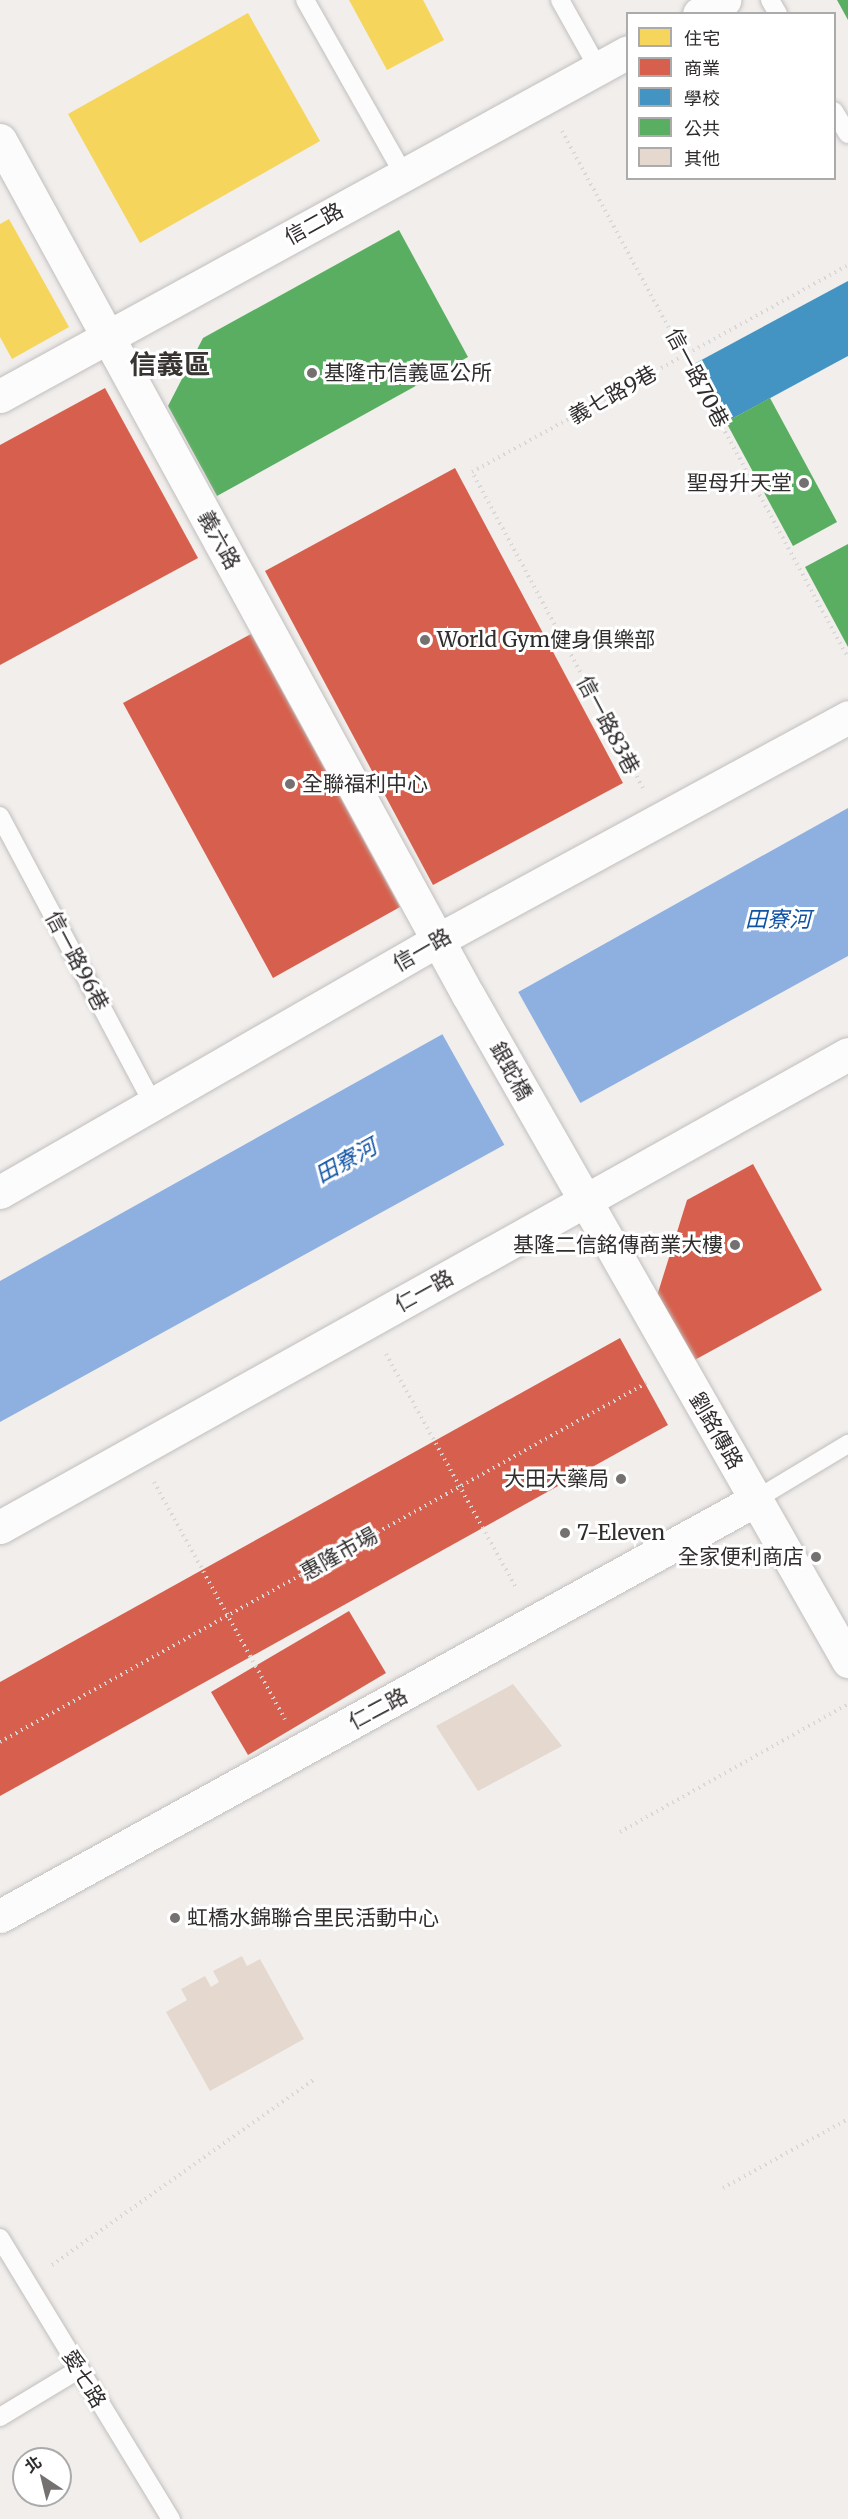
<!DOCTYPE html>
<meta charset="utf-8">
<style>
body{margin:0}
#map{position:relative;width:848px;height:2519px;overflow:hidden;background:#f1eeec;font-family:Merriweather,"Noto Sans TC",serif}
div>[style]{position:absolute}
.water>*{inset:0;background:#8eb0e0}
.pier>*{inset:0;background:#f1eeec}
.homes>*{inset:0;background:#f6d55c}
.shops>*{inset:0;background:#d6604d}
.schools>*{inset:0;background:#4393c3}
.public>*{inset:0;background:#5aae61}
.building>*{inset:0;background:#e5d8ce}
.path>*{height:4px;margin-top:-2px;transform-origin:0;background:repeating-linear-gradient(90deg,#d8d7d7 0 1.5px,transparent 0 6px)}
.roads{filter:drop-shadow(0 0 2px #c1bfbd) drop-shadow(0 0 2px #c1bfbd)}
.lane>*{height:18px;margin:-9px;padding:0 9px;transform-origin:9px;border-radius:9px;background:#fdfcfc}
.street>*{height:33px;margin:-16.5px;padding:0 16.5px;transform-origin:16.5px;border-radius:16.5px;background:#fdfcfc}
.secondary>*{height:33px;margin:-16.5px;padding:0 16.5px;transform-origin:16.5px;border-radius:16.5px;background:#fdfcfc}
.dots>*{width:16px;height:16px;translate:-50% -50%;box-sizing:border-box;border:3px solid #fff;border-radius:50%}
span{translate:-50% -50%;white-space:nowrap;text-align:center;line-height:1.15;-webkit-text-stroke:6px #fff;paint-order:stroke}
.street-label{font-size:21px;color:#302e2d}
.poi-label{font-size:21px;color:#302e2d}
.left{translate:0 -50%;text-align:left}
.right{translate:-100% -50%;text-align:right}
.water-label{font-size:22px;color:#1053a5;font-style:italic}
.district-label{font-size:27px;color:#383432;font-weight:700}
.legend{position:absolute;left:626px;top:12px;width:210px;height:168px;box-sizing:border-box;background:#fff;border:2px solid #acabab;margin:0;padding:8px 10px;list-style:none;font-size:18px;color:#302e2d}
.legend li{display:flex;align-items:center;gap:12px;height:30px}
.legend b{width:30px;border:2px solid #acabab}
.north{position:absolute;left:12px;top:2447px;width:60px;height:60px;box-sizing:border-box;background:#fff;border:2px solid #acabab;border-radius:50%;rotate:325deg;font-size:16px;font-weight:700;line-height:24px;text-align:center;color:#302e2d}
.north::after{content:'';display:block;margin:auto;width:21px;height:27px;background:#747170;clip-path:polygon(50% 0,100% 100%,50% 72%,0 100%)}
</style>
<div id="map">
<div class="water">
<i style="clip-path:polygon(848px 808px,848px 956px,0 1422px,0 1281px)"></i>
</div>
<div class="pier">
<i style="clip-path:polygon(516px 988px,581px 1104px,505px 1146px,440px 1030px)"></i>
</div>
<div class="homes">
<i style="clip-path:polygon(349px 0,423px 0,444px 40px,387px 70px)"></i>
<i style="clip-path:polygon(248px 13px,320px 141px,140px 243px,68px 114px)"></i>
<i style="clip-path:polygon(9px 219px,69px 327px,12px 359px,0 337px,0 224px)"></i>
</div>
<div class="shops">
<i style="clip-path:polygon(105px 388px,198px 558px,0 665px,0 445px)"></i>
<i style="clip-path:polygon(455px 468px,623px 783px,433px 885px,265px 571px)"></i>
<i style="clip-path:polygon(251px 634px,400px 907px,273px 978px,123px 703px)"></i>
<i style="clip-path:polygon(753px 1164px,822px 1290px,691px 1362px,656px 1299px,687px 1200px)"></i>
<i style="clip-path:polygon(620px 1338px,668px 1425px,0 1796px,0 1682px)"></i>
<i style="clip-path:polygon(349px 1611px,386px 1673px,248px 1755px,211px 1692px)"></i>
</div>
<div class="schools">
<i style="clip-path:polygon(848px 281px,848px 356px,726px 422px,694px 364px)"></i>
</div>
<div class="public">
<i style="clip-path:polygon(837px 0,848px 0,848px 20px)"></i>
<i style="clip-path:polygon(399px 230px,468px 357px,217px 496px,168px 406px,203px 338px)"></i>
<i style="clip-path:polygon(770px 398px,837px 522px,793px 546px,726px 422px)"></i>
<i style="clip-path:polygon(848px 544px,848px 647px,805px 567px)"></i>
</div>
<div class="building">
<i style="clip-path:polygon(513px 1684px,562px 1746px,478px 1791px,436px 1726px)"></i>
<i style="clip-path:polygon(242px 1956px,247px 1966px,260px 1959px,304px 2039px,210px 2091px,166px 2012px,187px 2000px,181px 1989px,205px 1976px,211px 1987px,219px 1982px,213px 1971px)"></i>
</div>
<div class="path">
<i style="left:562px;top:131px;width:600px;rotate:61.51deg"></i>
<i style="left:643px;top:788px;width:359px;rotate:-118.4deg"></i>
<i style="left:472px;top:472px;width:429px;rotate:-28.8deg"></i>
<i style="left:386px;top:1354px;width:269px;rotate:60.9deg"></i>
<i style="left:154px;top:1482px;width:271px;rotate:61.1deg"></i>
<i style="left:0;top:1742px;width:741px;rotate:-29.05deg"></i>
<i style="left:620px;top:1832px;width:261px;rotate:-29.3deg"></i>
<i style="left:723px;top:2188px;width:143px;rotate:-28.9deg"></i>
<i style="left:52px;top:2265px;width:322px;rotate:-35.3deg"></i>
</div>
<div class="roads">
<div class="lane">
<i style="left:305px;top:0;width:201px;rotate:60.5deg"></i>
<i style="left:560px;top:0;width:78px;rotate:60.8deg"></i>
<i style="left:770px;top:0;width:16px;rotate:60deg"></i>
<i style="left:834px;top:111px;width:27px;rotate:59deg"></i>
<i style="left:0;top:816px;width:328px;rotate:62deg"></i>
<i style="left:755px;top:1500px;width:109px;rotate:-31.1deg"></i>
<i style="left:0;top:2238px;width:329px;rotate:58.7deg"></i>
<i style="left:0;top:2417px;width:91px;rotate:-31.1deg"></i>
</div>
<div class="street">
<i style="left:0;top:140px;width:975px;rotate:61.31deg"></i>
<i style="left:468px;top:995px;width:767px;rotate:60.29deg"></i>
<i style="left:0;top:1916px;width:862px;rotate:-28.85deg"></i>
</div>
<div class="secondary">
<i style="left:699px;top:14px;width:29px;rotate:-29deg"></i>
<i style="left:0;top:396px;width:716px;rotate:-28.71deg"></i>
<i style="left:0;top:1192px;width:505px;rotate:-29.91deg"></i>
<i style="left:438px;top:940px;width:467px;rotate:-28.5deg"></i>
<i style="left:0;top:1527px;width:971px;rotate:-29.15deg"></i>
</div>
</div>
<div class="dots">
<i style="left:312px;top:373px;background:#747170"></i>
<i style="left:804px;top:483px;background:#747170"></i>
<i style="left:425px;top:640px;background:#747170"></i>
<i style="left:290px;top:784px;background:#747170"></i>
<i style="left:735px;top:1245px;background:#747170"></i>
<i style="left:621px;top:1479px;background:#747170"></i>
<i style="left:565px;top:1533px;background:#747170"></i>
<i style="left:816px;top:1557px;background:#747170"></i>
<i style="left:175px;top:1918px;background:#747170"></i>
</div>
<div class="street-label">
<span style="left:314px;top:224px;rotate:-29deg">信二路</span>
<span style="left:697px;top:378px;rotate:62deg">信一路70巷</span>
<span style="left:613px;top:395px;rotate:-29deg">義七路9巷</span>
<span style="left:219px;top:540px;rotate:61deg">義六路</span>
<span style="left:608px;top:725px;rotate:62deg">信一路83巷</span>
<span style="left:422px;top:950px;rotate:-30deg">信一路</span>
<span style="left:77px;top:961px;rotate:62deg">信一路96巷</span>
<span style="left:511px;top:1071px;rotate:61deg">銀蛇橋</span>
<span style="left:424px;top:1291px;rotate:-29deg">仁一路</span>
<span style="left:716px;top:1431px;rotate:60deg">劉銘傳路</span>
<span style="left:339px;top:1554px;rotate:-29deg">惠隆市場</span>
<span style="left:378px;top:1709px;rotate:-28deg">仁二路</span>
<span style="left:84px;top:2379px;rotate:59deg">愛七路</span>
</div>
<div class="poi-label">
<span class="left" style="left:324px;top:373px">基隆市信義區公所</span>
<span class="right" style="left:792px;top:483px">聖母升天堂</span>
<span class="left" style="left:437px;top:640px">World Gym健身俱樂部</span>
<span class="left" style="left:302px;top:784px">全聯福利中心</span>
<span class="right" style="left:723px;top:1245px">基隆二信銘傳商業大樓</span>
<span class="right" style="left:609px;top:1479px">大田大藥局</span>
<span class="left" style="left:577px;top:1533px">7-Eleven</span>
<span class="right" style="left:804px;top:1557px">全家便利商店</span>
<span class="left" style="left:187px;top:1918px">虹橋水錦聯合里民活動中心</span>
</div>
<div class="water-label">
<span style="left:778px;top:920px">田寮河</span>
<span style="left:346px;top:1161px;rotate:-29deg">田寮河</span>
</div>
<div class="district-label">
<span style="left:170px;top:365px">信義區</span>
</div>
<ul class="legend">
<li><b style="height:16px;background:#f6d55c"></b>住宅</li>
<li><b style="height:16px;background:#d6604d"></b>商業</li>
<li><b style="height:16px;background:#4393c3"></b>學校</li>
<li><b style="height:16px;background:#5aae61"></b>公共</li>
<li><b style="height:16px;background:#e5d8ce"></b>其他</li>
</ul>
<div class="north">北</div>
</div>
